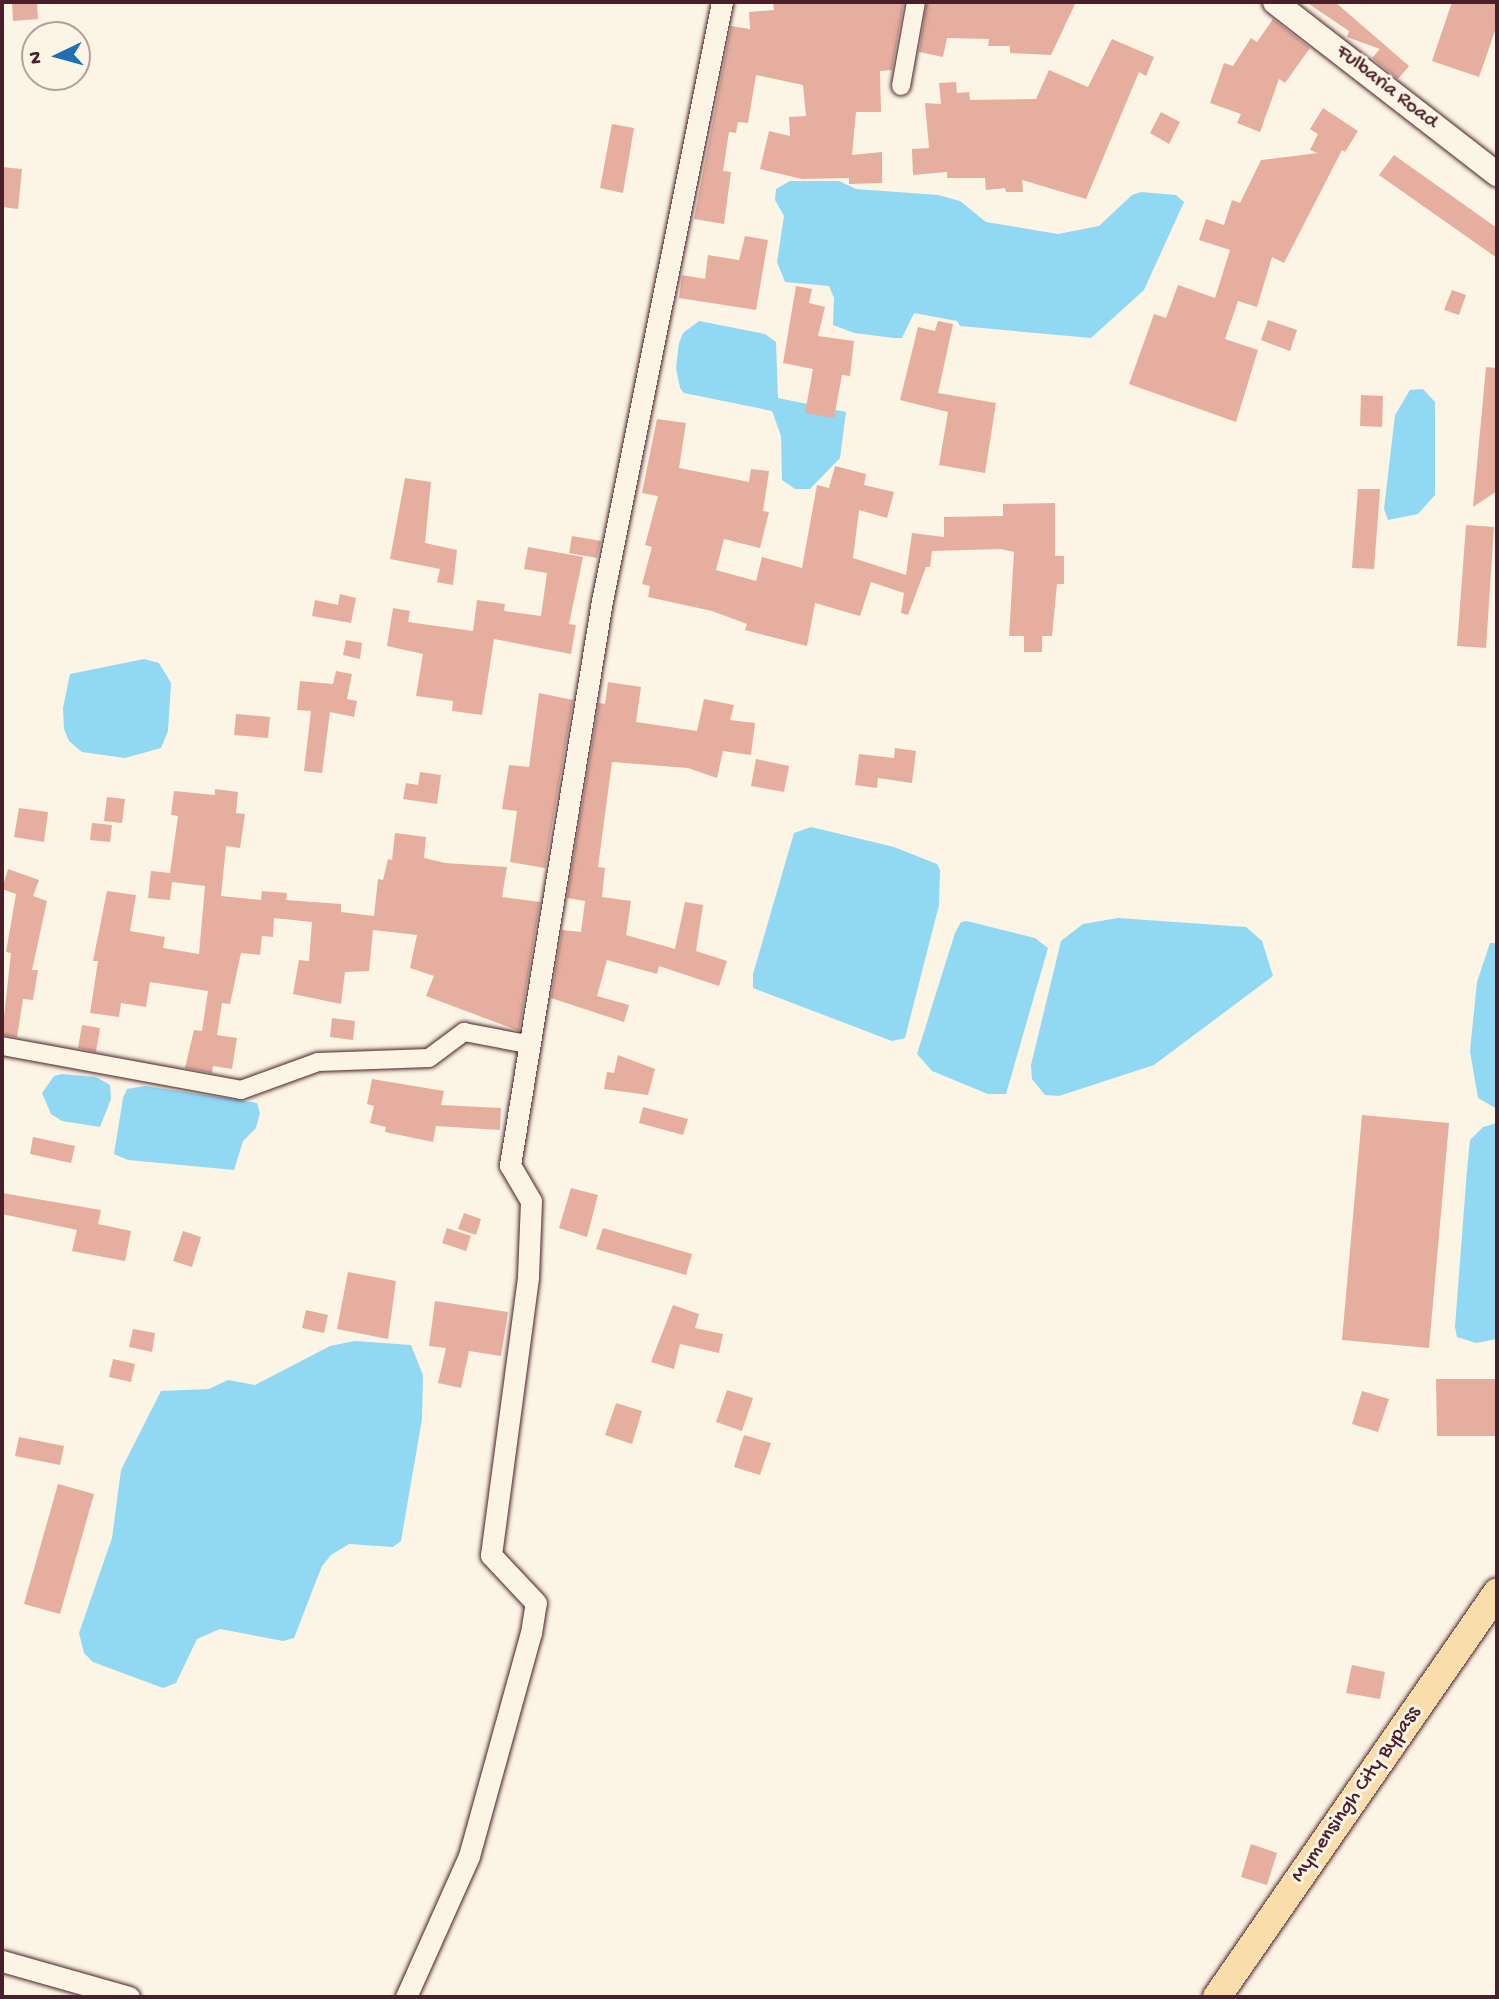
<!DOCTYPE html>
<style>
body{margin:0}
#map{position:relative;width:1499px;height:1999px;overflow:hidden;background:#fcf5e5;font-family:"Gochi Hand",sans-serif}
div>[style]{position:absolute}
.water>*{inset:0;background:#91d8f3}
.building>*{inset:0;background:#e6ae9e}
.roads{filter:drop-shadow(0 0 2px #4a1f2b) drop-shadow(0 0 2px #4a1f2b)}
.minor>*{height:18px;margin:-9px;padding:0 9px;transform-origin:9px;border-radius:9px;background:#fcf5e5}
.tertiary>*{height:21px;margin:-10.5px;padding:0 10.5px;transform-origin:10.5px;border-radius:10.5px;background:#fcf5e5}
.secondary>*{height:24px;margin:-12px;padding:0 12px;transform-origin:12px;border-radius:12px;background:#fcf5e5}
.trunk>*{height:28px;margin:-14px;padding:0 14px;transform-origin:14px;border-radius:14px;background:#f9deab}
span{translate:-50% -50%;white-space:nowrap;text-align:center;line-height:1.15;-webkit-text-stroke:6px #fcf5e5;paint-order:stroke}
.street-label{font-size:21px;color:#4a1f2b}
.frame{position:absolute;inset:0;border:4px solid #4a1f2b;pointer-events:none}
.north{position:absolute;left:21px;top:21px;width:70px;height:70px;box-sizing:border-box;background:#fcf5e5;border:2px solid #b59f9b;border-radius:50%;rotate:265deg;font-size:19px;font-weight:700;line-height:28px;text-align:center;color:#4a1f2b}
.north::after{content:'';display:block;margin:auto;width:24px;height:32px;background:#1f6fb2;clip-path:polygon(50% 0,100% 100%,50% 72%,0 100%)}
</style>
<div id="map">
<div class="water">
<i style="clip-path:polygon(790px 181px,839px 181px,856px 189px,938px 195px,960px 201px,986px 222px,1058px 234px,1099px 226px,1132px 195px,1141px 192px,1176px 195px,1184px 202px,1144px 290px,1091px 338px,960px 326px,957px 321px,914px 313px,902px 338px,894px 338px,854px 333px,833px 325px,834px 298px,829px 286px,785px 282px,777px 262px,784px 216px,775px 200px,776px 189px)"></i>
<i style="clip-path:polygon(699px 321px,765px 334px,776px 342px,778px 398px,846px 412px,840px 458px,810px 489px,795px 489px,782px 480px,781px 436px,772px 411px,684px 393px,680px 388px,676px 368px,679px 343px,683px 333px)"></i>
<i style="clip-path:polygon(1423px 389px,1435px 402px,1435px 495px,1418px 514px,1388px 520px,1384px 509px,1395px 415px,1410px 390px)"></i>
<i style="clip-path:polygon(144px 659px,159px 663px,171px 683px,168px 731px,161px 748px,125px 758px,82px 752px,69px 741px,64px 729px,63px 708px,70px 674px)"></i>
<i style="clip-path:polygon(811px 827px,894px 847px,937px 864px,940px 870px,939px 905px,905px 1038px,892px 1041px,753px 988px,753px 974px,794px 833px)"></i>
<i style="clip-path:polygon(1118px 918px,1246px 927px,1262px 941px,1273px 976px,1154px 1065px,1059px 1096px,1045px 1095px,1032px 1079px,1031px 1065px,1061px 941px,1083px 924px)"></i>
<i style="clip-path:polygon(967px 921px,1035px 938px,1048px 948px,1006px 1094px,988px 1094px,932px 1071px,917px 1054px,955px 933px,961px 922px)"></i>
<i style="clip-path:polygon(1490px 943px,1497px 943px,1497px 1109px,1478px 1098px,1470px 1051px,1477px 982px)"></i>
<i style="clip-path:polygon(62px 1074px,96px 1077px,110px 1085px,111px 1099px,100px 1127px,62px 1121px,51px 1114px,42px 1093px,54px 1076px)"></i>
<i style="clip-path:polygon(145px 1086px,257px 1103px,260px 1113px,256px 1128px,243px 1141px,234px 1170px,128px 1160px,114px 1154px,123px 1098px,127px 1089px)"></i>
<i style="clip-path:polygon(1497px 1123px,1497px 1339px,1476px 1343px,1457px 1337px,1455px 1327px,1467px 1170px,1470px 1140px,1483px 1127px)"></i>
<i style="clip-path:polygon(355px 1341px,411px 1345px,423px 1375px,422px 1419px,401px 1541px,393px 1547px,349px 1544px,331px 1555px,322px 1566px,294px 1638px,283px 1641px,220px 1629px,197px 1639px,176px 1683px,163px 1688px,93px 1662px,84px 1653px,79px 1633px,112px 1538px,121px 1470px,161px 1391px,209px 1389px,228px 1380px,255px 1385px,330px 1346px)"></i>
</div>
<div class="building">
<i style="clip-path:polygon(12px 2px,37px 2px,38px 19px,13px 21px)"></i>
<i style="clip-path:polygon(773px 2px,904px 2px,892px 70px,880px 71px,881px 112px,856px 112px,852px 155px,882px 152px,882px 183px,849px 184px,849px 178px,802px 179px,760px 169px,769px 131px,790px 136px,789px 117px,806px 116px,803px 85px,756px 75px,748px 123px,738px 122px,736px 133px,729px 132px,723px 171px,731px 172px,724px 224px,694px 219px,731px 26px,750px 29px,749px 12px,774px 10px)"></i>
<i style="clip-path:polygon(927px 2px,1076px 2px,1051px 55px,1010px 53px,1010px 46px,988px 46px,989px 39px,947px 38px,943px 57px,919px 52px)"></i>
<i style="clip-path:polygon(1306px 2px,1335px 2px,1409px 66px,1398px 79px,1372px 58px,1380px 49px,1347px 37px,1349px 31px)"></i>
<i style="clip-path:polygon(1452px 2px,1497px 2px,1497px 25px,1479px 77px,1432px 61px)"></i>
<i style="clip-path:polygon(1273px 19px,1310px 48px,1285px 83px,1279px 79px,1260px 132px,1237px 123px,1241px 114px,1210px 103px,1224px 63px,1233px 66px,1251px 38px,1257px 42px)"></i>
<i style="clip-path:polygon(1112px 39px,1154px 57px,1146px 76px,1139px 72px,1086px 199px,1022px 180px,1023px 192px,1006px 192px,1005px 188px,986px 190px,985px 178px,947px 178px,947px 172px,913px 175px,912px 149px,929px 148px,925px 103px,941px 104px,939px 83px,956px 82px,957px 93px,969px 92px,970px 100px,1036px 99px,1049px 70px,1088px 87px)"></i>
<i style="clip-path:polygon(1323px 108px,1358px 131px,1345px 152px,1342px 150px,1284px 263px,1272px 257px,1257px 307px,1238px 301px,1225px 339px,1258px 350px,1236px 422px,1129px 384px,1154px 314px,1166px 318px,1178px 285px,1215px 298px,1230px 250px,1199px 240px,1206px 219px,1224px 225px,1232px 200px,1240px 203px,1261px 160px,1318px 153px,1310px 150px,1318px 134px,1310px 129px)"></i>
<i style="clip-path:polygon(1161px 112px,1180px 122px,1169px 144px,1150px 133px)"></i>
<i style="clip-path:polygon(612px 124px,634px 128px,623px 193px,600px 188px)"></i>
<i style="clip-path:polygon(1394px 155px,1497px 228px,1497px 258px,1379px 175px)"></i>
<i style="clip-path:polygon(2px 167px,22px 169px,18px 209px,2px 207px)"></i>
<i style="clip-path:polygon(745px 236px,768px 240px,756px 310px,679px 298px,682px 275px,705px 279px,708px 255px,739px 260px)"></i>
<i style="clip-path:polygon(796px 286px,812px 289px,809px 303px,825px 307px,818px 336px,854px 341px,850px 376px,842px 375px,834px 418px,805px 413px,813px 369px,783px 363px)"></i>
<i style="clip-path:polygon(1452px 290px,1466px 295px,1459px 315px,1444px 310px)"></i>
<i style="clip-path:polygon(1268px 320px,1297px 330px,1290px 351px,1261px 340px)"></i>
<i style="clip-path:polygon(938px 321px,953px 324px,938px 393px,996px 403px,985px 473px,939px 465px,948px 412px,900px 400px,918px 327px,935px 331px)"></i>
<i style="clip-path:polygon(1486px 367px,1497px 368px,1497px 491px,1473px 507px)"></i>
<i style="clip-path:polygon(1361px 395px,1383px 396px,1382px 427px,1360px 426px)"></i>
<i style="clip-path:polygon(657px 419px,686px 423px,679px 468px,749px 482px,751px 469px,769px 471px,763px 511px,769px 512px,760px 548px,724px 539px,716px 570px,756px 581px,762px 557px,802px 568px,817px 485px,829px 488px,835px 466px,866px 474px,864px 485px,894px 492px,887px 518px,859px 510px,853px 558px,906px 575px,912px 533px,944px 537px,944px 517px,1003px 516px,1003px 504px,1055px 503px,1055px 556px,1064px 556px,1064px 584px,1057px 584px,1052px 636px,1042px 636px,1042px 652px,1024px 652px,1024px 636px,1009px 636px,1014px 552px,1001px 549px,932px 551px,930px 567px,926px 567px,908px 615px,901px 613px,904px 593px,871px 582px,860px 616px,815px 603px,807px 646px,745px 630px,747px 624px,712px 611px,648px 597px,650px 586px,642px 584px,652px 547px,645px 545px,658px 496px,642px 493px)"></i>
<i style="clip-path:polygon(405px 478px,431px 482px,425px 543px,457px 550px,453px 585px,437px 582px,440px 569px,390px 559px)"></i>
<i style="clip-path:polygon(1358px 489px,1380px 489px,1374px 569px,1352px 568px)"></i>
<i style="clip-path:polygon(1466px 525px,1494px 527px,1486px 648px,1457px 646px)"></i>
<i style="clip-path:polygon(572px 536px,601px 541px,597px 558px,569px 553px)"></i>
<i style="clip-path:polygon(528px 547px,583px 557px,569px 624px,576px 625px,571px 654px,494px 639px,482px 715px,452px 711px,453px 701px,416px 696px,423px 654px,387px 646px,393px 608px,410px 611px,408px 622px,473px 631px,477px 600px,505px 604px,504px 611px,541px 616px,547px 573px,524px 569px)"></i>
<i style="clip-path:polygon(340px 594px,356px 598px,351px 623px,312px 616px,315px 600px,338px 605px)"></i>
<i style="clip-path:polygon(346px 640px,362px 643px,360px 659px,343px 655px)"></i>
<i style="clip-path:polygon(336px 671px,352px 674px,347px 699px,357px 701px,354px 717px,330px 712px,322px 773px,304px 771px,311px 711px,297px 710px,300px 681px,333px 684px)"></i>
<i style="clip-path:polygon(608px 682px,641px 687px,636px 722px,697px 731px,704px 699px,734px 705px,730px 720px,755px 723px,751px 755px,723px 751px,717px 778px,688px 768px,612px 762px,598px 867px,605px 868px,602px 897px,631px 901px,626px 935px,675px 949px,685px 902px,703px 905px,696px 951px,727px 961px,719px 986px,659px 966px,657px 974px,607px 960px,597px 996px,629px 1005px,624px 1022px,551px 998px,562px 930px,581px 932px,585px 901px,567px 898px,599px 703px,605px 704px)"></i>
<i style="clip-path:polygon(539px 693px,573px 700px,545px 868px,510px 862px,517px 811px,502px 809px,509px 765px,529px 767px)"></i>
<i style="clip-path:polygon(236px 714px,270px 717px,268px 738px,234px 735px)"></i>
<i style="clip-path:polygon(895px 748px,916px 751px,912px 783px,878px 778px,877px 788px,855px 785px,859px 754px,894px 758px)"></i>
<i style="clip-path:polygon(756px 759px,789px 766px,784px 792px,751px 786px)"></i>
<i style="clip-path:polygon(420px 772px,441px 775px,437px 804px,403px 799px,406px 783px,418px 785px)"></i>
<i style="clip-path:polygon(215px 789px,238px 792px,236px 813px,245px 814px,240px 848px,226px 846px,221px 896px,261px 900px,262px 891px,287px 893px,286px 900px,341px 904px,341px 912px,374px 916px,378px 879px,383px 880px,388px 859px,392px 860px,395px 833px,426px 837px,424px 858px,445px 863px,507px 867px,502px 897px,540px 902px,519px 1031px,426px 996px,434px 976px,410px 968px,417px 935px,373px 930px,369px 971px,345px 972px,341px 1004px,293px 994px,299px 960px,309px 961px,312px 922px,274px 918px,273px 937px,262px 936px,260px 955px,241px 953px,230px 1004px,222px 1003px,217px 1035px,237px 1038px,232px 1069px,213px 1066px,212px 1073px,185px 1068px,194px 1030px,202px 1031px,208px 991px,150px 982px,146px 1007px,121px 1003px,119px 1017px,90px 1013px,98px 961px,93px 961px,107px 891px,136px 895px,130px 931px,165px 937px,163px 948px,199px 954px,205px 886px,172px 882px,170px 900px,148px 898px,151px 871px,170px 873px,178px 816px,171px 815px,174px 791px,215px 795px)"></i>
<i style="clip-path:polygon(107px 797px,125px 799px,122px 823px,104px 821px)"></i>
<i style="clip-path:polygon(19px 808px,48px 812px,44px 842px,14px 837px)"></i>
<i style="clip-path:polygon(92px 823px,112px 825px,110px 842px,90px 840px)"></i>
<i style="clip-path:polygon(8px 869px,39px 880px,33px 896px,47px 901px,32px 970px,38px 970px,33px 1000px,23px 999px,17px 1037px,2px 1035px,11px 953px,6px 952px,16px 894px,2px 889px)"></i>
<i style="clip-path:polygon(332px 1018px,355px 1021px,353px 1040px,330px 1037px)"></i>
<i style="clip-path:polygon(82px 1025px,100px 1028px,96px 1052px,78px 1048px)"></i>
<i style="clip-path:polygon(618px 1055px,655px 1069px,648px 1095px,604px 1089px,607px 1072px,614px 1073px)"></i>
<i style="clip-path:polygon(372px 1079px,444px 1091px,441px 1105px,501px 1108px,500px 1130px,436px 1126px,433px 1142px,385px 1132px,386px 1127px,370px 1123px,374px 1106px,367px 1104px)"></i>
<i style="clip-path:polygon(643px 1107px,688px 1119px,683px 1135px,639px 1123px)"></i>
<i style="clip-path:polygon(1362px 1115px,1449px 1123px,1429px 1348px,1342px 1340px)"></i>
<i style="clip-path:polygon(33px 1137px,75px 1146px,71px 1163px,30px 1154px)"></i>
<i style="clip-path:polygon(571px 1188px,598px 1195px,587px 1237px,559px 1228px)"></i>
<i style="clip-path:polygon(2px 1193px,101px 1210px,98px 1224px,131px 1231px,125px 1261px,72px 1251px,77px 1230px,2px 1214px)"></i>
<i style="clip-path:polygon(464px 1213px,481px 1219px,476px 1235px,458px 1229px)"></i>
<i style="clip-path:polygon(447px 1228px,471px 1236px,466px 1251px,442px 1243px)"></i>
<i style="clip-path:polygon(603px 1228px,692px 1254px,686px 1275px,596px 1249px)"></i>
<i style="clip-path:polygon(183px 1231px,201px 1237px,192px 1267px,173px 1261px)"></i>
<i style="clip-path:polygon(348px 1272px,396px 1281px,388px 1339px,337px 1329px)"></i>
<i style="clip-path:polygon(435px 1301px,508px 1312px,501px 1356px,469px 1351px,461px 1388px,438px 1383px,446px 1348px,429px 1346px)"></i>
<i style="clip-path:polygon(673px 1305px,699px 1314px,695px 1328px,723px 1334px,719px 1353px,680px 1344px,674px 1369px,651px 1362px)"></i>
<i style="clip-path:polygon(306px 1310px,328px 1315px,324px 1333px,302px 1328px)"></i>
<i style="clip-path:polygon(133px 1329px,155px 1333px,152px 1352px,129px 1347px)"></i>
<i style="clip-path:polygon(113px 1359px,135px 1364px,131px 1382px,109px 1377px)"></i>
<i style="clip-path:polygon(1436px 1379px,1495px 1379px,1496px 1436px,1437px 1436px)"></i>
<i style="clip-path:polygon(727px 1390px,753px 1398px,742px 1431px,716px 1422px)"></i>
<i style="clip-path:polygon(1362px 1391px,1389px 1399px,1378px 1432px,1352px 1424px)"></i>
<i style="clip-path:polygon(616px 1403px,642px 1411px,632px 1444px,605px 1435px)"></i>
<i style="clip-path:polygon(744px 1435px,771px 1443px,760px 1475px,734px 1467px)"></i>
<i style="clip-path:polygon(19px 1437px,64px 1446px,60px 1465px,15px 1456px)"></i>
<i style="clip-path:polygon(58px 1484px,94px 1494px,60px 1614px,24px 1604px)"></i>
<i style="clip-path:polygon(1352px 1665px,1385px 1672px,1380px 1699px,1346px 1693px)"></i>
<i style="clip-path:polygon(1251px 1844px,1277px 1853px,1267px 1885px,1241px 1877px)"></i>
</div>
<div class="roads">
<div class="minor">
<i style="left:901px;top:86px;width:85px;rotate:-79.9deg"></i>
<i style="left:2px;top:1046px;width:243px;rotate:10.4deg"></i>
<i style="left:241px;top:1090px;width:82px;rotate:-20deg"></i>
<i style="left:318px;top:1062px;width:111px;rotate:-2.1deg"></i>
<i style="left:429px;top:1058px;width:44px;rotate:-36.6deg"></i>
<i style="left:464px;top:1032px;width:64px;rotate:10.8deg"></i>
</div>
<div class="tertiary">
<i style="left:2px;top:1961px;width:132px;rotate:15.8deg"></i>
<i style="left:406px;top:1997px;width:154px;rotate:-65.9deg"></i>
<i style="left:469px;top:1856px;width:231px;rotate:-74.5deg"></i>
<i style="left:531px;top:1633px;width:30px;rotate:-81deg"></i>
<i style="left:536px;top:1603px;width:66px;rotate:-133.2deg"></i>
<i style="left:491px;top:1555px;width:281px;rotate:-82.4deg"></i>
<i style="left:528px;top:1276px;width:75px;rotate:-87.7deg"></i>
<i style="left:531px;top:1201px;width:42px;rotate:-120.3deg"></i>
<i style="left:510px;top:1165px;width:571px;rotate:-80.74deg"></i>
<i style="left:602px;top:601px;width:611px;rotate:-78.67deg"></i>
</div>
<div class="secondary">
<i style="left:1275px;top:2px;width:281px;rotate:37.8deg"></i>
</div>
<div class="trunk">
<i style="left:1217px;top:1997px;width:492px;rotate:-55.3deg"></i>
</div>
</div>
<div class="street-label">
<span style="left:1386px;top:88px;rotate:38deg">Fulbaria Road</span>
<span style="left:1357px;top:1795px;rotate:-55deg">Mymensingh City Bypass</span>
</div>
<div class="frame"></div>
<div class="north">N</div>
</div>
